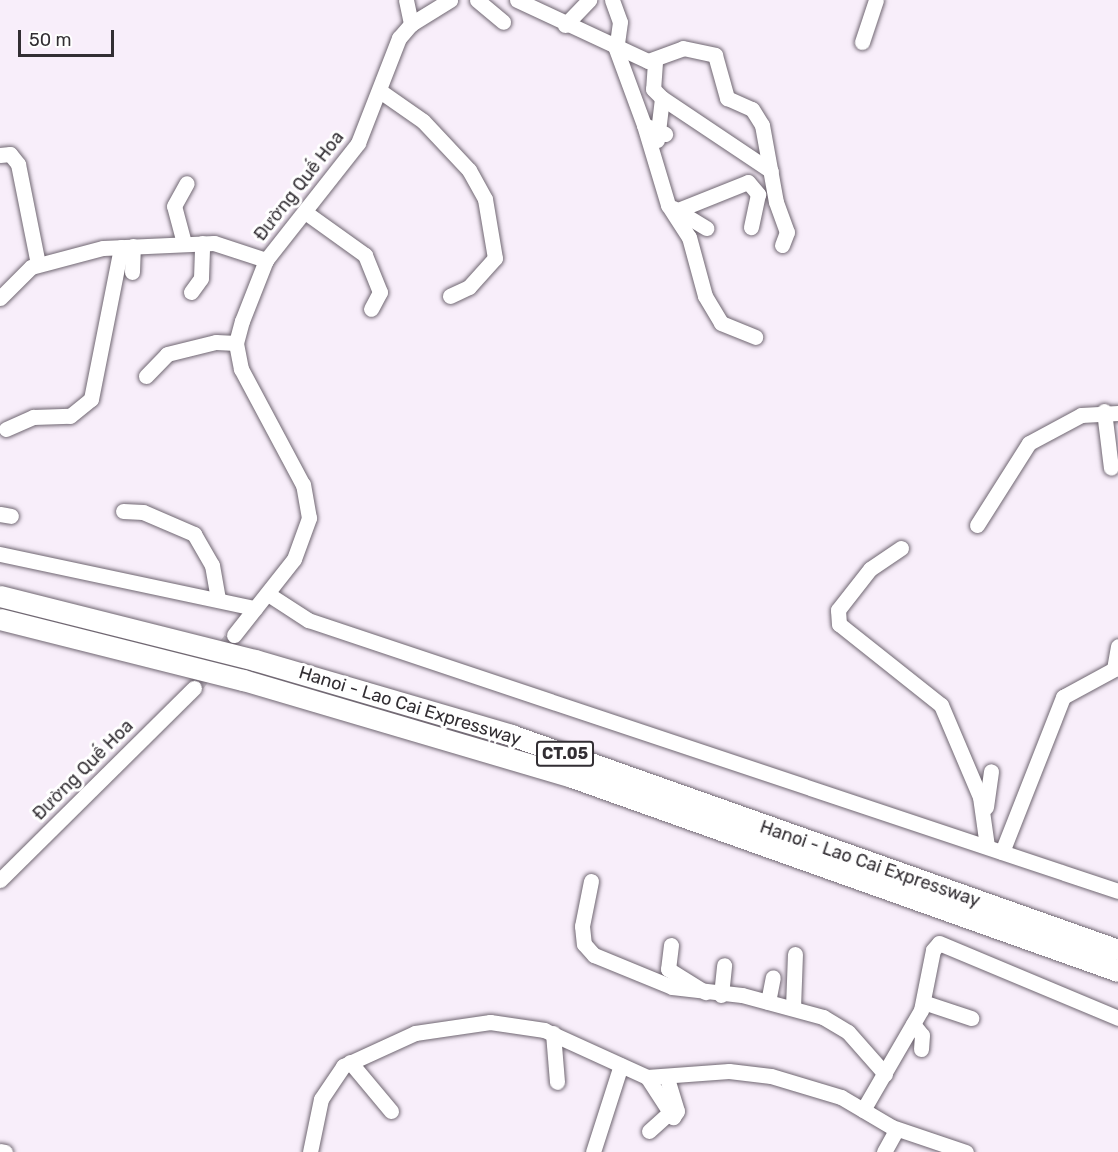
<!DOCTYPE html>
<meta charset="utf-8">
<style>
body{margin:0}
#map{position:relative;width:1118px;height:1152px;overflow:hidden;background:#f8eefa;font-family:Rubik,sans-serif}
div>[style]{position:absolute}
.minor-tunnel>*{height:15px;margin-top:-7.5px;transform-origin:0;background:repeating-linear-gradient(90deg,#d0c8d2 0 15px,transparent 0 23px)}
.roads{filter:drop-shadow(0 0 2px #6f6671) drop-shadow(0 0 2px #6f6671)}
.minor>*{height:15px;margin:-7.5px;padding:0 7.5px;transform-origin:7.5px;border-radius:7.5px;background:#fff}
.highway>*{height:21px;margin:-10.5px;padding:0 10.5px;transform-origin:10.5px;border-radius:10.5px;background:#fff}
span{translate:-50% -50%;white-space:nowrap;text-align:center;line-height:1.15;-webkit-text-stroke:6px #fff;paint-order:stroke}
.shield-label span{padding:2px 4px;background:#fff;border:2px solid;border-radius:4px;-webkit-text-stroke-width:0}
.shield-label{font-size:16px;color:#322e33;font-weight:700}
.street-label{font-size:18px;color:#322e33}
.scale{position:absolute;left:18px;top:30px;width:96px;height:27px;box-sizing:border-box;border:3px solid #322e33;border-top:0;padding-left:8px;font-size:18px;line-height:21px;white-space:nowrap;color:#322e33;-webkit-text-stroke:4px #fff;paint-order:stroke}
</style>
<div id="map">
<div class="minor-tunnel">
<i style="left:194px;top:688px;width:66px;rotate:-53deg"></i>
</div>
<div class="roads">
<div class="minor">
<i style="left:406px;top:0;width:25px;rotate:78deg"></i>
<i style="left:477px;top:0;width:34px;rotate:40deg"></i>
<i style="left:517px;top:0;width:145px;rotate:25deg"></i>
<i style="left:648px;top:61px;width:37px;rotate:-20deg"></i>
<i style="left:683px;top:48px;width:33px;rotate:12deg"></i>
<i style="left:715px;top:55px;width:45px;rotate:74.4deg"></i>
<i style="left:727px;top:98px;width:27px;rotate:24deg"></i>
<i style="left:752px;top:109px;width:19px;rotate:58deg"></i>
<i style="left:762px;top:125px;width:78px;rotate:79.7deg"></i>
<i style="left:776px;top:202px;width:32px;rotate:70deg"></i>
<i style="left:787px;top:232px;width:14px;rotate:111deg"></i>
<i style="left:612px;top:0;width:23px;rotate:70deg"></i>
<i style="left:620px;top:22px;width:27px;rotate:98deg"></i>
<i style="left:616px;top:49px;width:81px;rotate:69.8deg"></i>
<i style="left:644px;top:125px;width:23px;rotate:23deg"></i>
<i style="left:565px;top:25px;width:35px;rotate:-46deg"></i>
<i style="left:862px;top:42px;width:44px;rotate:-71.6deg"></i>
<i style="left:655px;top:62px;width:27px;rotate:94deg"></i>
<i style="left:653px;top:89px;width:13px;rotate:45deg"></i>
<i style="left:662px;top:98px;width:131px;rotate:33.8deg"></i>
<i style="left:380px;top:91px;width:52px;rotate:34.9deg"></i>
<i style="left:423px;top:121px;width:67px;rotate:46.8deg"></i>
<i style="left:469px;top:170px;width:33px;rotate:61deg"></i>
<i style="left:485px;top:199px;width:60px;rotate:80.4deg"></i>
<i style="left:495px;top:258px;width:39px;rotate:132deg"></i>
<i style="left:469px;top:287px;width:21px;rotate:155deg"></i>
<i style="left:644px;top:125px;width:84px;rotate:73.3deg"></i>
<i style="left:668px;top:205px;width:38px;rotate:57deg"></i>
<i style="left:689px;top:237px;width:61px;rotate:74.8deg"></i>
<i style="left:705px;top:296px;width:31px;rotate:59deg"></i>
<i style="left:721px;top:323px;width:37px;rotate:22deg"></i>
<i style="left:657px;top:140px;width:42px;rotate:-83.2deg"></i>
<i style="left:0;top:155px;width:10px;rotate:-6deg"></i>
<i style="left:10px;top:154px;width:13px;rotate:51deg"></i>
<i style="left:18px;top:164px;width:102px;rotate:78.7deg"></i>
<i style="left:673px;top:208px;width:39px;rotate:31deg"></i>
<i style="left:678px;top:210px;width:75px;rotate:-21.8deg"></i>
<i style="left:748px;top:182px;width:16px;rotate:50deg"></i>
<i style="left:758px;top:194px;width:34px;rotate:102deg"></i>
<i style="left:305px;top:212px;width:74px;rotate:35.6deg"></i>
<i style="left:365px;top:255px;width:40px;rotate:68deg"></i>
<i style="left:380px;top:292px;width:19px;rotate:118deg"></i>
<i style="left:184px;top:243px;width:38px;rotate:-105deg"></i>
<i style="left:174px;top:206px;width:26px;rotate:-61deg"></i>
<i style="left:132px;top:272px;width:26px;rotate:-88deg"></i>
<i style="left:191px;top:292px;width:17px;rotate:-54deg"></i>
<i style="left:201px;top:278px;width:35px;rotate:-88deg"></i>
<i style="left:0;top:298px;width:44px;rotate:-45deg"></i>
<i style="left:31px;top:267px;width:74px;rotate:-14.8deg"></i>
<i style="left:103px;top:248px;width:111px;rotate:-2.6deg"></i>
<i style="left:214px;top:243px;width:55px;rotate:18.1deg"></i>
<i style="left:146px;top:376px;width:30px;rotate:-46deg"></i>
<i style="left:167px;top:354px;width:50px;rotate:-13.8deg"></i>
<i style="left:216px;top:342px;width:20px;rotate:3deg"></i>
<i style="left:1104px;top:411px;width:57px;rotate:83deg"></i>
<i style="left:6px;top:429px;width:30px;rotate:-24deg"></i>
<i style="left:33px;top:417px;width:37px;rotate:-2deg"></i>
<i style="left:70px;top:416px;width:27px;rotate:-39deg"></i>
<i style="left:91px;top:399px;width:155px;rotate:-78.8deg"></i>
<i style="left:123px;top:511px;width:20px;rotate:3deg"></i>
<i style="left:143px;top:512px;width:56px;rotate:23.3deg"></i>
<i style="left:194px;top:534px;width:36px;rotate:60deg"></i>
<i style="left:212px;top:565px;width:34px;rotate:80deg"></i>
<i style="left:0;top:514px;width:11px;rotate:10deg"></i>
<i style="left:977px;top:525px;width:97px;rotate:-57.6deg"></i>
<i style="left:1029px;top:443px;width:59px;rotate:-28.3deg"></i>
<i style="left:1081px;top:415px;width:37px;rotate:-3deg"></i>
<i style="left:901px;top:548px;width:37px;rotate:146deg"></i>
<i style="left:870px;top:569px;width:52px;rotate:128deg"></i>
<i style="left:838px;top:610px;width:14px;rotate:86deg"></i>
<i style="left:839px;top:624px;width:130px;rotate:38.5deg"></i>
<i style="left:941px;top:705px;width:100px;rotate:67deg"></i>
<i style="left:980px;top:797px;width:49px;rotate:81.9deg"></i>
<i style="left:0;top:554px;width:261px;rotate:12deg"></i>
<i style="left:268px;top:594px;width:48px;rotate:33deg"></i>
<i style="left:308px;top:620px;width:854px;rotate:18.5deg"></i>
<i style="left:234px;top:635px;width:97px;rotate:-51.7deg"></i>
<i style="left:294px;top:559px;width:44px;rotate:-69.9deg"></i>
<i style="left:309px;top:518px;width:34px;rotate:-100deg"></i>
<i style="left:303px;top:485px;width:132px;rotate:-118.1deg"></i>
<i style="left:241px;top:369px;width:26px;rotate:-101deg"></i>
<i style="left:236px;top:343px;width:23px;rotate:-75deg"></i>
<i style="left:242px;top:321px;width:66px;rotate:-68.5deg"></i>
<i style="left:266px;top:260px;width:149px;rotate:-51.8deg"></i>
<i style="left:358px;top:143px;width:113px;rotate:-68.7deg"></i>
<i style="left:399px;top:38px;width:18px;rotate:-49deg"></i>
<i style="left:411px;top:24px;width:46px;rotate:-31.6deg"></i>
<i style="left:1114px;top:669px;width:23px;rotate:-80deg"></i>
<i style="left:986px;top:807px;width:36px;rotate:-82deg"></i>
<i style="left:1002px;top:852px;width:167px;rotate:-68.5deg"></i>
<i style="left:1063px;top:697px;width:63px;rotate:-28.6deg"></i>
<i style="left:0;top:880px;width:273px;rotate:-44.7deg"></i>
<i style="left:591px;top:881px;width:46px;rotate:101.3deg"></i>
<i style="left:582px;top:926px;width:18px;rotate:84deg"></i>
<i style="left:584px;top:944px;width:15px;rotate:48deg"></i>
<i style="left:594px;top:955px;width:84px;rotate:22.3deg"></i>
<i style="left:672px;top:987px;width:70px;rotate:6.5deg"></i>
<i style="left:742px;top:995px;width:84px;rotate:15.2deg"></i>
<i style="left:823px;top:1017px;width:29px;rotate:31deg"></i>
<i style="left:848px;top:1032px;width:56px;rotate:48.6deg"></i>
<i style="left:671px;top:945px;width:24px;rotate:97deg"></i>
<i style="left:668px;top:969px;width:44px;rotate:31.9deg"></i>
<i style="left:721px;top:995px;width:30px;rotate:-84deg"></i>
<i style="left:768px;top:1002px;width:25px;rotate:-79deg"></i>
<i style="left:923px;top:1002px;width:51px;rotate:18.4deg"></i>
<i style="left:793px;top:1008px;width:54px;rotate:-87.9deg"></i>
<i style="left:913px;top:1024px;width:14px;rotate:51deg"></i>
<i style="left:922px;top:1035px;width:14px;rotate:94deg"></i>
<i style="left:553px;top:1033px;width:49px;rotate:85.3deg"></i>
<i style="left:350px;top:1062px;width:64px;rotate:50.1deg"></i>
<i style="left:647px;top:1077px;width:48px;rotate:57deg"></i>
<i style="left:673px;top:1117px;width:7px;rotate:-56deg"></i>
<i style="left:677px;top:1111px;width:34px;rotate:-107deg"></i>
<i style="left:863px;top:1110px;width:116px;rotate:-59.9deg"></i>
<i style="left:921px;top:1010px;width:61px;rotate:-78.7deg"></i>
<i style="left:933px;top:950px;width:9px;rotate:-49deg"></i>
<i style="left:939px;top:943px;width:194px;rotate:22.7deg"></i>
<i style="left:649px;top:1131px;width:25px;rotate:-42deg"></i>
<i style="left:0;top:1151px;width:5px;rotate:11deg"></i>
<i style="left:310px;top:1152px;width:54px;rotate:-78.3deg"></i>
<i style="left:321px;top:1099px;width:40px;rotate:-56deg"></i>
<i style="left:343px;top:1066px;width:79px;rotate:-24.6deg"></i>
<i style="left:415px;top:1033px;width:76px;rotate:-8.3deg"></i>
<i style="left:490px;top:1022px;width:55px;rotate:8.4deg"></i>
<i style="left:544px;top:1030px;width:113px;rotate:24.5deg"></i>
<i style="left:647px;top:1077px;width:82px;rotate:-4.2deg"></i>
<i style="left:729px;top:1071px;width:42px;rotate:6.8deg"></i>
<i style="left:771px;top:1076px;width:73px;rotate:16.7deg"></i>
<i style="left:841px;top:1097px;width:59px;rotate:30.5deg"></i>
<i style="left:892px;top:1127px;width:78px;rotate:18.7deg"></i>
<i style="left:593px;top:1152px;width:91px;rotate:-72.2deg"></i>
<i style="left:884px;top:1152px;width:26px;rotate:-61deg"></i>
</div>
<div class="highway">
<i style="left:0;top:596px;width:263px;rotate:14.1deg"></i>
<i style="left:255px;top:660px;width:267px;rotate:16.3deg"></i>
<i style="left:511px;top:735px;width:644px;rotate:19.5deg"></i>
<i style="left:0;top:619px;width:251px;rotate:14.1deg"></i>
<i style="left:243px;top:680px;width:343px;rotate:16.4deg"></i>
<i style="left:572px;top:777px;width:579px;rotate:19.56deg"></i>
</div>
</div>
<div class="shield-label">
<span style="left:565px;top:754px">CT.05</span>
</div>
<div class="street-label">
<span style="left:299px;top:186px;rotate:-52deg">Đường Quế Hoa</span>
<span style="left:410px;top:706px;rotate:17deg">Hanoi - Lao Cai Expressway</span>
<span style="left:83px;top:770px;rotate:-45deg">Đường Quế Hoa</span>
<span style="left:870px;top:864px;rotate:19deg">Hanoi - Lao Cai Expressway</span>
</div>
<div class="scale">50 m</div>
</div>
